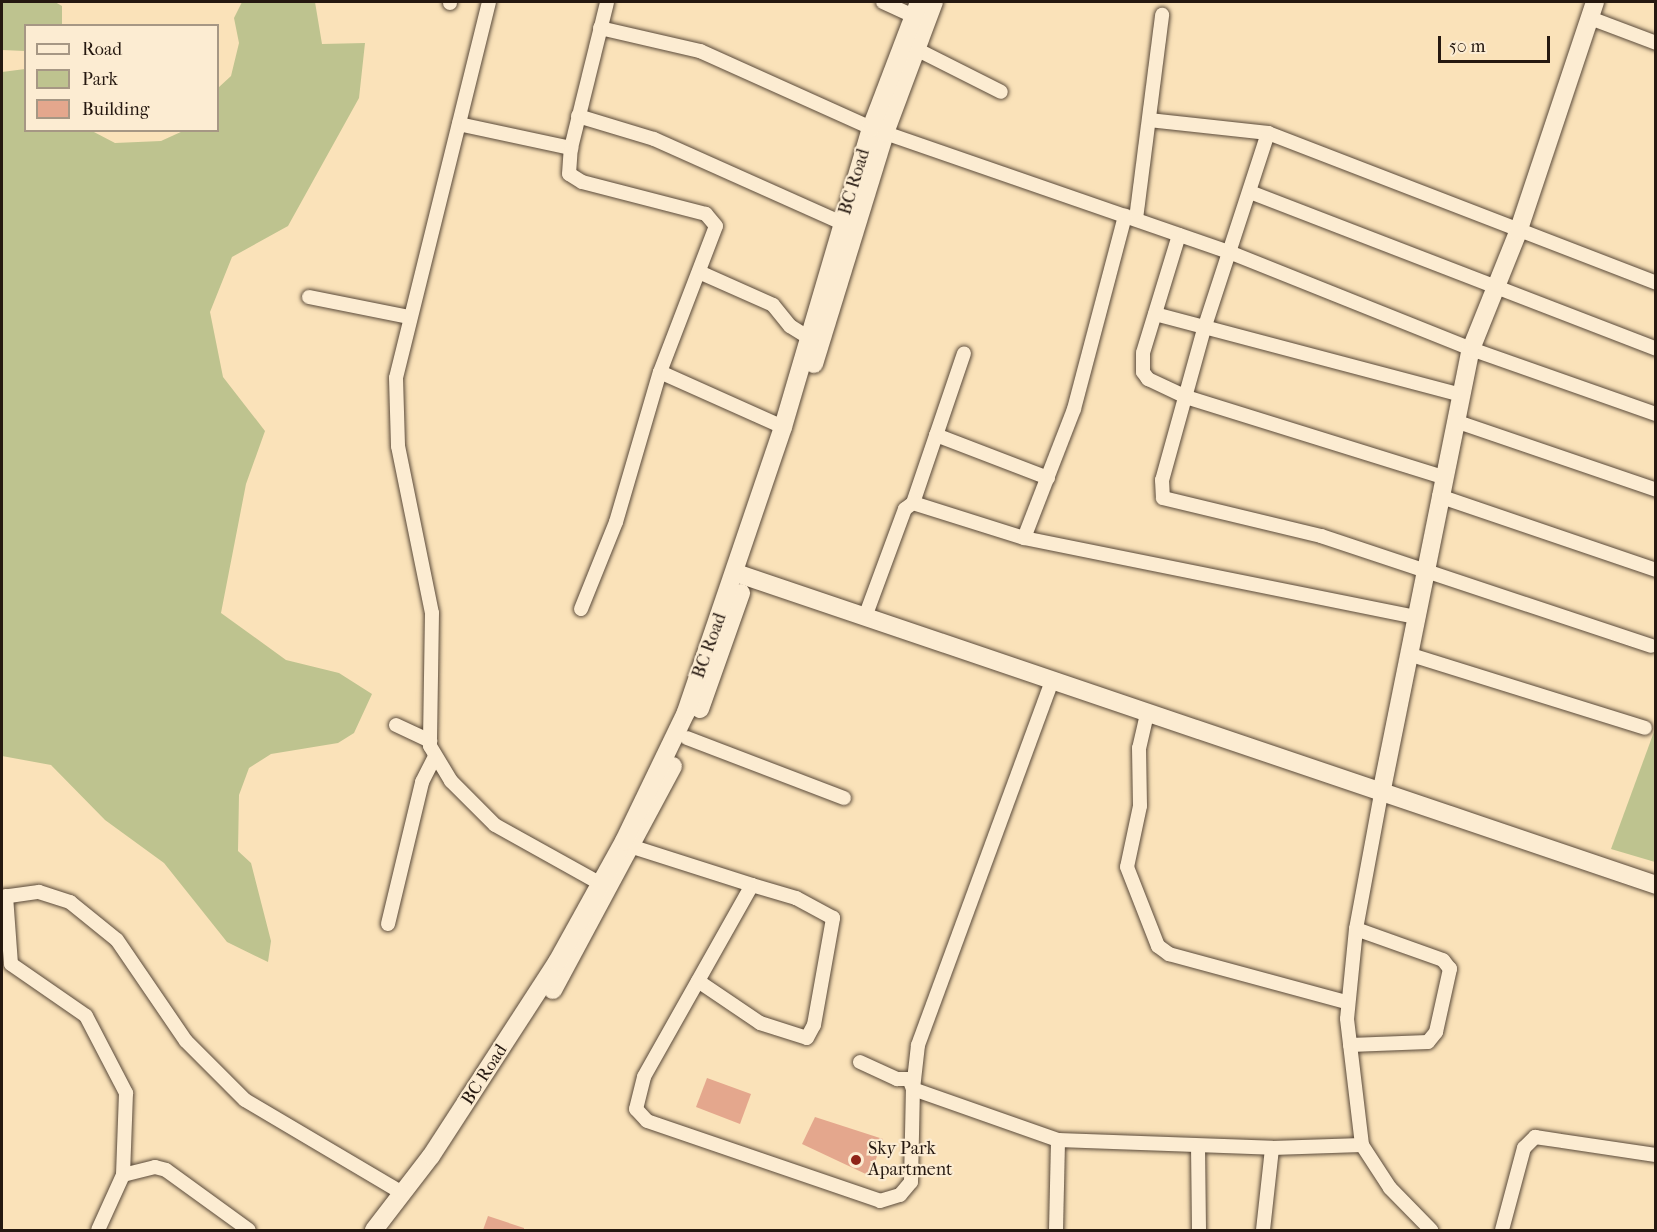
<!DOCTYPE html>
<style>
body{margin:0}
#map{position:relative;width:1657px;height:1232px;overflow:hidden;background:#fae2b9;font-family:"IM FELL French Canon",serif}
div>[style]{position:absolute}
.green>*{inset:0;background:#bec38f}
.building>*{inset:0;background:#e4a78d}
.roads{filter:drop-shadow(0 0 2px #5a4a3a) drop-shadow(0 0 2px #5a4a3a)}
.minor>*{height:14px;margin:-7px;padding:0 7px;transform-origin:7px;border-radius:7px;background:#fcecd2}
.tertiary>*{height:18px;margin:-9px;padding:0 9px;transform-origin:9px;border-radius:9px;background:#fcecd2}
.dots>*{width:16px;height:16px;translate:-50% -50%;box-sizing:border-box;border:3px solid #fcecd2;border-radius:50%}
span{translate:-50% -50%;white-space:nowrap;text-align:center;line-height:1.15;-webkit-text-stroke:4.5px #fcecd2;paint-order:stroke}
.street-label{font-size:18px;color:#251810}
.poi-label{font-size:18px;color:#251810}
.left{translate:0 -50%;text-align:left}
.frame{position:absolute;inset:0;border:3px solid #251810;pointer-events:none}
.legend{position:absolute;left:24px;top:24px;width:195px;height:108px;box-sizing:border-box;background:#fcecd2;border:2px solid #a69784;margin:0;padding:8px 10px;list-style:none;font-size:18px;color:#251810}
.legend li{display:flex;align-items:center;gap:12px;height:30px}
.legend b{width:30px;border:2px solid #a69784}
.scale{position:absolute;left:1438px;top:36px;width:112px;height:27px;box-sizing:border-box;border:3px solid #251810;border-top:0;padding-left:8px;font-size:18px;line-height:21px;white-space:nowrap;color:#251810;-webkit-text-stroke:4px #fcecd2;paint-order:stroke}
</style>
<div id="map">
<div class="green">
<i style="clip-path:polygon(2px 2px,55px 2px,62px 6px,62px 25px,26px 26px,25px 51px,2px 50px)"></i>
<i style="clip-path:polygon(242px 2px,315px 2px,322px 44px,365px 43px,359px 98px,288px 226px,232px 257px,210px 312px,223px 377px,265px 431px,246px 484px,221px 613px,286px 660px,339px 673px,372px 694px,354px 733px,338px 743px,271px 754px,249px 768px,239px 795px,238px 851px,251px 863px,271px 941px,268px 962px,227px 942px,164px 863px,105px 820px,51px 765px,2px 756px,2px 72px,25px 69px,26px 130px,92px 131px,115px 143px,161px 141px,183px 131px,218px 130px,218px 88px,231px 76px,239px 43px,234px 18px)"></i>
<i style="clip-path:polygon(1655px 729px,1656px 862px,1655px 862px,1611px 849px)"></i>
</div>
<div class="building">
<i style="clip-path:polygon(707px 1078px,751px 1094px,740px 1124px,696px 1107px)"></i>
<i style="clip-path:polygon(815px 1117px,883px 1139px,870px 1176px,802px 1144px)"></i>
<i style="clip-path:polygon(488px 1216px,524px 1228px,524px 1230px,483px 1230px)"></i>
</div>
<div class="roads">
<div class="minor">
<i style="left:489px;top:2px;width:387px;rotate:103.9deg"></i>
<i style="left:396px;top:378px;width:68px;rotate:88.3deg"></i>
<i style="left:398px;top:446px;width:170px;rotate:78.5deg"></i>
<i style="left:432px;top:613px;width:133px;rotate:90.9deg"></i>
<i style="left:430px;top:746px;width:41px;rotate:59deg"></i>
<i style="left:451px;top:781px;width:62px;rotate:45deg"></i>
<i style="left:495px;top:825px;width:119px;rotate:29.1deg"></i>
<i style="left:883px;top:2px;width:43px;rotate:24.8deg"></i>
<i style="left:450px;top:3px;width:1px;rotate:-90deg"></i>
<i style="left:1590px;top:18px;width:71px;rotate:20.7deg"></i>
<i style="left:600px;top:28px;width:103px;rotate:13deg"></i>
<i style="left:700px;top:51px;width:188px;rotate:24.2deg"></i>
<i style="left:916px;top:49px;width:95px;rotate:26.8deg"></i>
<i style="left:578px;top:116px;width:79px;rotate:16.8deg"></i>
<i style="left:654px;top:139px;width:206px;rotate:24.1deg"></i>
<i style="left:1149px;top:120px;width:120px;rotate:6.2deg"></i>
<i style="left:1268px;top:133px;width:206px;rotate:108.1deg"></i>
<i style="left:1204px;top:329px;width:157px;rotate:105.5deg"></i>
<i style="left:1162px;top:480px;width:18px;rotate:87deg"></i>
<i style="left:1163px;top:498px;width:163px;rotate:13.5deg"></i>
<i style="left:1321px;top:536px;width:348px;rotate:18.4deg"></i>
<i style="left:459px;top:124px;width:115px;rotate:12.1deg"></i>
<i style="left:885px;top:133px;width:364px;rotate:19.1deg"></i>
<i style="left:1229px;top:252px;width:261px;rotate:21.8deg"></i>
<i style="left:1471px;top:349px;width:196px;rotate:19.4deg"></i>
<i style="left:1268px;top:133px;width:416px;rotate:21.1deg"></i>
<i style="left:1250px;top:192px;width:435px;rotate:21.1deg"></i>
<i style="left:1136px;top:219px;width:206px;rotate:-82.7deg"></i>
<i style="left:1179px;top:235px;width:123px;rotate:107deg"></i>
<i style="left:1143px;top:353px;width:19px;rotate:90deg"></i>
<i style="left:1143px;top:372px;width:9px;rotate:54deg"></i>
<i style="left:1148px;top:379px;width:42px;rotate:25.3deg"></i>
<i style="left:1186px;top:397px;width:269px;rotate:17.3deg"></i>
<i style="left:699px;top:272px;width:81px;rotate:24deg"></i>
<i style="left:773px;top:305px;width:27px;rotate:51deg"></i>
<i style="left:790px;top:326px;width:22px;rotate:32deg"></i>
<i style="left:309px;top:297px;width:102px;rotate:11.3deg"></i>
<i style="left:1155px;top:314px;width:317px;rotate:14.8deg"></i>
<i style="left:660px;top:372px;width:135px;rotate:24.1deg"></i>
<i style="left:1455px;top:421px;width:213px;rotate:18.9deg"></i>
<i style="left:936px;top:435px;width:120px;rotate:21deg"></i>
<i style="left:1439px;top:496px;width:229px;rotate:18.8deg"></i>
<i style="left:913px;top:503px;width:158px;rotate:-71.2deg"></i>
<i style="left:1024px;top:538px;width:399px;rotate:11.4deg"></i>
<i style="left:581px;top:609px;width:94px;rotate:-68.1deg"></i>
<i style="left:616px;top:522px;width:156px;rotate:-73.7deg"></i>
<i style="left:660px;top:372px;width:156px;rotate:-69deg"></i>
<i style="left:716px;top:226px;width:16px;rotate:-130deg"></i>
<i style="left:706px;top:214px;width:128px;rotate:-165.5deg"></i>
<i style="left:582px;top:182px;width:15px;rotate:-148deg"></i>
<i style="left:569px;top:174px;width:26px;rotate:-86deg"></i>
<i style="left:571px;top:148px;width:150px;rotate:-76.1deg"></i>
<i style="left:865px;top:617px;width:115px;rotate:-69.7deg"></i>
<i style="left:905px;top:509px;width:10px;rotate:-37deg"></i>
<i style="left:913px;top:503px;width:116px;rotate:17.5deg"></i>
<i style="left:1024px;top:538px;width:138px;rotate:-68.8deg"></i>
<i style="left:1074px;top:409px;width:200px;rotate:-75.2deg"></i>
<i style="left:1408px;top:654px;width:248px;rotate:17.3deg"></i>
<i style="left:1147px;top:714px;width:35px;rotate:103deg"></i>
<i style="left:1139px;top:748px;width:58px;rotate:89deg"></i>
<i style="left:1140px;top:806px;width:62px;rotate:102deg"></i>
<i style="left:1127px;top:867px;width:85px;rotate:68.6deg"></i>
<i style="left:1158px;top:946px;width:14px;rotate:36deg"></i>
<i style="left:1169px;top:954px;width:183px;rotate:15.2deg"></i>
<i style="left:396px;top:725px;width:38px;rotate:25deg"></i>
<i style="left:687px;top:738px;width:168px;rotate:20.9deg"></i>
<i style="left:1381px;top:794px;width:137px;rotate:100.5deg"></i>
<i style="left:1356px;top:929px;width:90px;rotate:95.7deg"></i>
<i style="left:1347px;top:1019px;width:127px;rotate:83.2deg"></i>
<i style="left:1362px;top:1145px;width:51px;rotate:56.9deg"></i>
<i style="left:1390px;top:1188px;width:59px;rotate:45.7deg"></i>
<i style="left:633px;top:847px;width:125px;rotate:17.7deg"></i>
<i style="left:752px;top:885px;width:220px;rotate:119.4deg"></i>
<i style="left:644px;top:1077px;width:33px;rotate:104deg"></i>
<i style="left:636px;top:1109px;width:16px;rotate:47deg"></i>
<i style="left:647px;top:1121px;width:246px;rotate:18.9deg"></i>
<i style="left:880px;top:1201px;width:21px;rotate:-17deg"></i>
<i style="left:900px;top:1195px;width:17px;rotate:-50deg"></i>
<i style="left:911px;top:1182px;width:93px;rotate:-88.8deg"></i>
<i style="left:913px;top:1089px;width:154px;rotate:19.4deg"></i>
<i style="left:1058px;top:1140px;width:214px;rotate:2.1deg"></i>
<i style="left:1272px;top:1148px;width:90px;rotate:-1.9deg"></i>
<i style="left:6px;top:896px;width:68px;rotate:85.8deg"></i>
<i style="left:11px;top:964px;width:91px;rotate:34.7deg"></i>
<i style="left:86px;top:1016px;width:87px;rotate:62.5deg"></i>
<i style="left:126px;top:1093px;width:82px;rotate:92.1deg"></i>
<i style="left:123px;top:1175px;width:60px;rotate:114.4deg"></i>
<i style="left:2px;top:897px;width:37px;rotate:-8deg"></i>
<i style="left:39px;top:892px;width:33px;rotate:18deg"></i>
<i style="left:70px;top:902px;width:60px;rotate:39deg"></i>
<i style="left:117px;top:940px;width:122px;rotate:55.7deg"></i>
<i style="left:186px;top:1041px;width:83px;rotate:45deg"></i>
<i style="left:245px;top:1100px;width:182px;rotate:30.6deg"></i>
<i style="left:388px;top:924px;width:146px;rotate:-76.5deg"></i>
<i style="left:422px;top:782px;width:27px;rotate:-63deg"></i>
<i style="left:698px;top:981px;width:75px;rotate:34.1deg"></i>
<i style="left:760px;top:1023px;width:49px;rotate:17.7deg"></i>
<i style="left:807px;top:1038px;width:15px;rotate:-62deg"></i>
<i style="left:814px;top:1025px;width:109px;rotate:-79.9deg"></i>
<i style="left:833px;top:918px;width:42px;rotate:-151.6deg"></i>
<i style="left:796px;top:898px;width:46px;rotate:-163.5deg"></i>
<i style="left:1350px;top:1045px;width:78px;rotate:-2.2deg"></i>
<i style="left:1428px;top:1042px;width:13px;rotate:-51deg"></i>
<i style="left:1436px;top:1032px;width:65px;rotate:-77.5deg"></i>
<i style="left:1450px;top:969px;width:11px;rotate:-128deg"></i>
<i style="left:1443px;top:960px;width:92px;rotate:-160.4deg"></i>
<i style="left:860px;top:1062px;width:41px;rotate:24.7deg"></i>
<i style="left:897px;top:1079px;width:12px"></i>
<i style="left:909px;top:1079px;width:11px;rotate:68deg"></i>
<i style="left:913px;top:1089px;width:44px;rotate:-83.5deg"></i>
<i style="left:918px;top:1045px;width:388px;rotate:-69.8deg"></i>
<i style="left:1198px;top:1146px;width:84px;rotate:89.3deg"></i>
<i style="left:123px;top:1175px;width:33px;rotate:-14deg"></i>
<i style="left:155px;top:1167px;width:11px;rotate:15deg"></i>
<i style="left:166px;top:1170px;width:102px;rotate:35.9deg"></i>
<i style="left:1056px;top:1230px;width:90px;rotate:-88.7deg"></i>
<i style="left:1263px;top:1230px;width:82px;rotate:-83.7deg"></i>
<i style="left:1502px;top:1230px;width:85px;rotate:-75deg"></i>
<i style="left:1524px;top:1148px;width:16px;rotate:-45deg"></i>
<i style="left:1535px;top:1137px;width:122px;rotate:8.5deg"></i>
</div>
<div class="tertiary">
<i style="left:814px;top:364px;width:242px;rotate:-72.9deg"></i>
<i style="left:885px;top:133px;width:140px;rotate:-69.5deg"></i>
<i style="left:736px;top:573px;width:971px;rotate:18.73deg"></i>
<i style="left:700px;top:709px;width:123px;rotate:-70.5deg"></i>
<i style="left:1381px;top:794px;width:454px;rotate:-78.6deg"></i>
<i style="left:1471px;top:349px;width:126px;rotate:-68.1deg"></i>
<i style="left:1518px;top:232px;width:243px;rotate:-71.5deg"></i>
<i style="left:553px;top:990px;width:254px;rotate:-61.8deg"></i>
<i style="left:374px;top:1230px;width:93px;rotate:-52.4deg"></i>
<i style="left:431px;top:1156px;width:231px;rotate:-57deg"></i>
<i style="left:557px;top:962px;width:138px;rotate:-61deg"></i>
<i style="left:624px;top:841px;width:143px;rotate:-64.3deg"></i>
<i style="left:686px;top:712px;width:301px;rotate:-71.2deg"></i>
<i style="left:783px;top:427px;width:312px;rotate:-73.6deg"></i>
<i style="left:871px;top:128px;width:135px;rotate:-69.1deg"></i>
</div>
</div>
<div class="dots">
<i style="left:856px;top:1160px;background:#8f2418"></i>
</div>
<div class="street-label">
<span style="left:855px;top:182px;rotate:-73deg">BC Road</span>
<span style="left:710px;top:646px;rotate:-70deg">BC Road</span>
<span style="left:485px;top:1075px;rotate:-57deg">BC Road</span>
</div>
<div class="poi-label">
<span class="left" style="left:868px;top:1160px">Sky Park<br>Apartment</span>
</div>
<div class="frame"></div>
<ul class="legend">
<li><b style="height:8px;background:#fcecd2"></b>Road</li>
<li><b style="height:16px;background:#bec38f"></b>Park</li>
<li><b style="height:16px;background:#e4a78d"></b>Building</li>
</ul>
<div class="scale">50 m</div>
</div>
